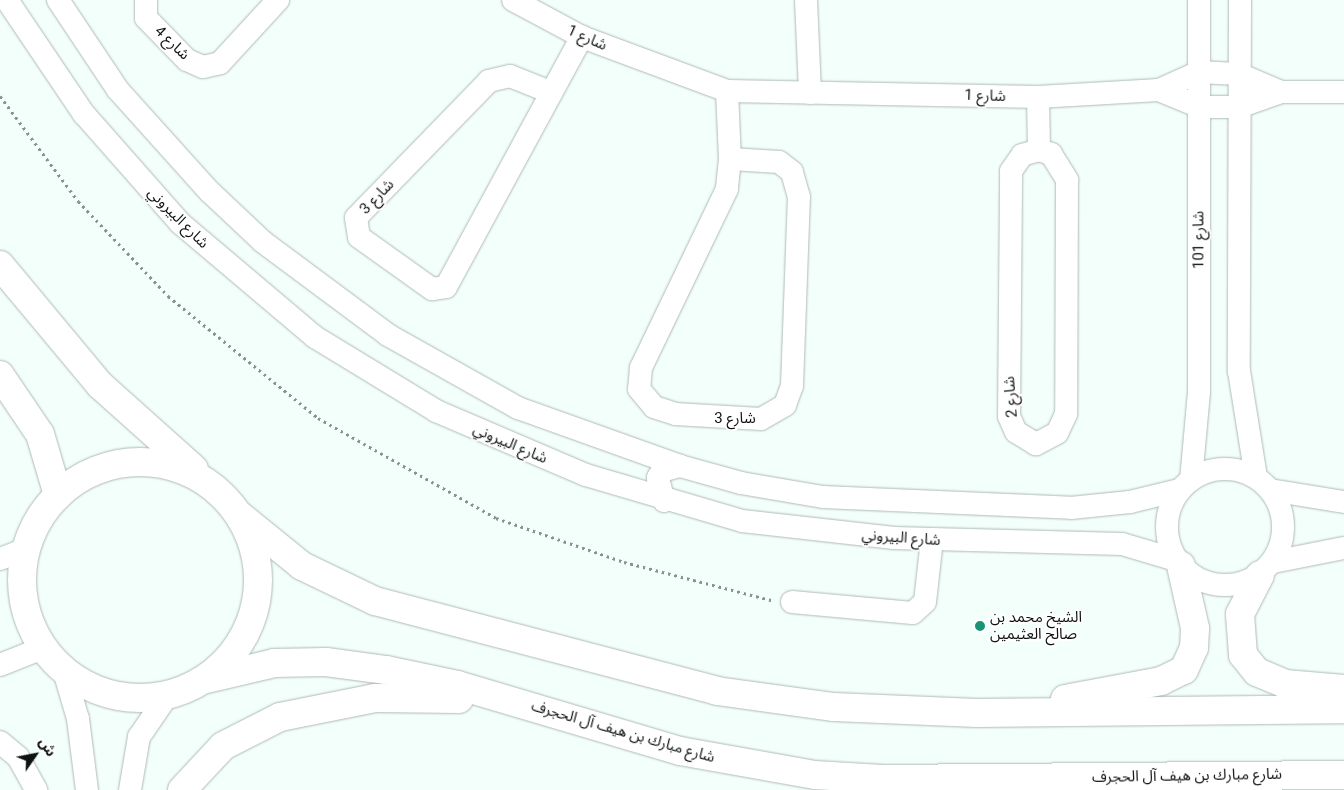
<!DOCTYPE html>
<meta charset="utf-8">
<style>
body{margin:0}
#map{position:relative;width:1344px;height:790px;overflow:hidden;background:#f3fffa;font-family:Roboto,"Noto Sans Arabic",sans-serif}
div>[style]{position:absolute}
.path>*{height:3px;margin-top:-1.5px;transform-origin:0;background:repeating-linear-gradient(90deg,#89928e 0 2.5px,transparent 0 6.5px)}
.roads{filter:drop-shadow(0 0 1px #afbab6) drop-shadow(0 0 1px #afbab6)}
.minor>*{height:22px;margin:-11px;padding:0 11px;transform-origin:11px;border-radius:11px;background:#fff}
.minor>.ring{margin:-11px;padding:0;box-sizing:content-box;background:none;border:22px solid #fff;border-radius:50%}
.major>*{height:28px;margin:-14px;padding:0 14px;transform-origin:14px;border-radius:14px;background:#fff}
.major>.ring{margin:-14px;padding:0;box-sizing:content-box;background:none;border:28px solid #fff;border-radius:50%}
.dots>*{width:14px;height:14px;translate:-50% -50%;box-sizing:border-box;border:2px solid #fff;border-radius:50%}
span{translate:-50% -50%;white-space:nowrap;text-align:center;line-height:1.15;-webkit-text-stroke:4px #fff;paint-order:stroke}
.street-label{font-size:15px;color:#0e1211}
.poi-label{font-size:15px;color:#0e1211}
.left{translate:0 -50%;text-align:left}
.north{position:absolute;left:10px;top:730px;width:50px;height:50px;-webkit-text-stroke:4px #fff;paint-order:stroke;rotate:57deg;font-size:14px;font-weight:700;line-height:20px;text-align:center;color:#0e1211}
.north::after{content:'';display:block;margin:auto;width:18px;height:22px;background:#0e1211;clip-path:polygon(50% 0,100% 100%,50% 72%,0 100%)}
</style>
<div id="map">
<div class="path">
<i style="left:0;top:96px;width:131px;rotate:53.4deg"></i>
<i style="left:78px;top:201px;width:131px;rotate:46.5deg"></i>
<i style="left:168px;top:296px;width:193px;rotate:39.1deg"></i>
<i style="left:318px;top:418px;width:204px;rotate:29.3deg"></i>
<i style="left:496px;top:518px;width:135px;rotate:19deg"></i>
<i style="left:624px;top:562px;width:152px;rotate:14.5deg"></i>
</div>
<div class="roads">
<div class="minor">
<i style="left:7px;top:0;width:138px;rotate:56deg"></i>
<i style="left:84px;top:114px;width:145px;rotate:48.6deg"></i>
<i style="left:180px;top:223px;width:177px;rotate:40.2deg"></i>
<i style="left:315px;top:337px;width:142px;rotate:31.4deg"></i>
<i style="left:436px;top:411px;width:163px;rotate:23.1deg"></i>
<i style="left:586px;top:475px;width:163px;rotate:16.4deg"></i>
<i style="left:742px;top:521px;width:153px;rotate:6.4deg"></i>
<i style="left:894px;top:538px;width:228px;rotate:1.5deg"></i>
<i style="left:1122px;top:544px;width:56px;rotate:16.5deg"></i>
<i style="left:58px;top:0;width:108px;rotate:56.3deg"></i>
<i style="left:118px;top:90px;width:137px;rotate:48deg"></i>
<i style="left:210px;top:192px;width:73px;rotate:43.3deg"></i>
<i style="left:263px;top:242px;width:156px;rotate:36.6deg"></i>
<i style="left:388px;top:335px;width:149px;rotate:29.3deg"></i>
<i style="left:518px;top:408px;width:172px;rotate:19.7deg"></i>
<i style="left:680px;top:466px;width:63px;rotate:15.6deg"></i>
<i style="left:741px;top:483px;width:83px;rotate:9.7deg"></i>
<i style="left:823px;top:497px;width:248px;rotate:2.5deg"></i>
<i style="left:1071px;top:508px;width:59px;rotate:-5.8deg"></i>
<i style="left:1130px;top:502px;width:50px;rotate:-13.8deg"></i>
<i style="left:146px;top:0;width:18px;rotate:90deg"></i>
<i style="left:146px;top:18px;width:59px;rotate:45.7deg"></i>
<i style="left:187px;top:60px;width:17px;rotate:24deg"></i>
<i style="left:203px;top:67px;width:17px;rotate:-13deg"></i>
<i style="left:220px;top:63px;width:86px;rotate:-47.4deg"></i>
<i style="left:513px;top:0;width:78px;rotate:28.2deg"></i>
<i style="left:582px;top:37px;width:155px;rotate:20.4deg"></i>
<i style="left:727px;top:91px;width:311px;rotate:1.1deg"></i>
<i style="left:1038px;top:97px;width:121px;rotate:-3.3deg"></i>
<i style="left:1159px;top:90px;width:44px;rotate:-24.2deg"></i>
<i style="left:1199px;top:72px;width:40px;rotate:2.9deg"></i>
<i style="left:1239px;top:74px;width:46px;rotate:23.2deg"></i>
<i style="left:806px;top:0;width:93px;rotate:87.5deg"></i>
<i style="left:1240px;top:0;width:371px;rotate:90.2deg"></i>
<i style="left:1239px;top:371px;width:107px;rotate:80.9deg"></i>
<i style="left:1159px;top:90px;width:44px;rotate:22.5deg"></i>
<i style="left:1200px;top:107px;width:39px"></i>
<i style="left:1239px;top:107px;width:45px;rotate:-19.7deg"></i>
<i style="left:1281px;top:92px;width:63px"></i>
<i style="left:727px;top:91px;width:68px;rotate:87.5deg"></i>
<i style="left:730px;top:159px;width:30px;rotate:96deg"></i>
<i style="left:727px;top:189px;width:199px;rotate:115.7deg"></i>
<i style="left:641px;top:368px;width:21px;rotate:95deg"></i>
<i style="left:639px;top:389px;width:23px;rotate:50deg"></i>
<i style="left:654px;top:407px;width:22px;rotate:18deg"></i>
<i style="left:675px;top:414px;width:86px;rotate:3.3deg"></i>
<i style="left:761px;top:419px;width:28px;rotate:-30deg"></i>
<i style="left:785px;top:405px;width:20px;rotate:-70deg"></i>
<i style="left:792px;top:386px;width:189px;rotate:-87.9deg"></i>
<i style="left:799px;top:197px;width:26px;rotate:-106deg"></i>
<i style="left:792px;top:172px;width:16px;rotate:-142deg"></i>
<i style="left:779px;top:162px;width:49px;rotate:-176.5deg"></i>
<i style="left:550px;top:92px;width:43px;rotate:-158.2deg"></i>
<i style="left:510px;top:76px;width:22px;rotate:167deg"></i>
<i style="left:489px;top:81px;width:191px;rotate:134.2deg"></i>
<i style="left:356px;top:218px;width:19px;rotate:81deg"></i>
<i style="left:359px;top:237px;width:90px;rotate:35.5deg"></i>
<i style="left:432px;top:289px;width:14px;rotate:-8deg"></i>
<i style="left:446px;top:287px;width:285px;rotate:-61.5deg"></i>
<i style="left:1038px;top:97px;width:53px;rotate:88.9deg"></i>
<i style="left:1039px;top:150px;width:13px;rotate:18deg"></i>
<i style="left:1051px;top:154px;width:31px;rotate:58deg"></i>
<i style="left:1067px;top:180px;width:234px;rotate:90.2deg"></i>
<i style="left:1066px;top:414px;width:21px;rotate:115deg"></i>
<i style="left:1057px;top:433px;width:24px;rotate:152deg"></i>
<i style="left:1036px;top:444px;width:23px;rotate:-149deg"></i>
<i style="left:1016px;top:432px;width:17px;rotate:-114deg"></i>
<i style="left:1009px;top:416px;width:245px;rotate:-89.5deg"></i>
<i style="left:1011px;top:171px;width:19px;rotate:-55deg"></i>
<i style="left:1022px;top:155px;width:18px;rotate:-16deg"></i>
<i class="ring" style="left:1167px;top:469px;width:94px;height:94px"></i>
<i style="left:1191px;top:480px;width:88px;rotate:-84.8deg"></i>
<i style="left:1199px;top:392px;width:392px;rotate:-90deg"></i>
<i style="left:1270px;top:490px;width:75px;rotate:9.2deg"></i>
<i style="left:664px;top:501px;width:24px;rotate:-105deg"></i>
<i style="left:658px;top:478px;width:8px;rotate:-60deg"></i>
<i style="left:662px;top:471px;width:19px;rotate:-16deg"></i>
<i style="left:0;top:559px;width:28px;rotate:-21deg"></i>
<i style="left:1273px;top:562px;width:72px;rotate:-11.2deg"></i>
<i style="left:792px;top:602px;width:121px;rotate:5.2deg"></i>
<i style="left:913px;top:613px;width:16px;rotate:-43deg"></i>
<i style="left:925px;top:602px;width:62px;rotate:-83.6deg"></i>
<i style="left:0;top:665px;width:48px;rotate:-21.8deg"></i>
<i style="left:64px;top:671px;width:50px;rotate:73.7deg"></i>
<i style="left:78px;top:719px;width:72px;rotate:82.8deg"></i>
<i style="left:0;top:742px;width:23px;rotate:40deg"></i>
<i style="left:18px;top:757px;width:38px;rotate:61deg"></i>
<i style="left:130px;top:790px;width:54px;rotate:-80.4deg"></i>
<i style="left:139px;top:737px;width:50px;rotate:-55.7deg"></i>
</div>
<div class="major">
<i style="left:0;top:265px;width:156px;rotate:50.2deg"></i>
<i style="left:100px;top:385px;width:126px;rotate:41.8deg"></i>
<i style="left:0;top:375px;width:71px;rotate:55.9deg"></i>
<i style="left:40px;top:434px;width:64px;rotate:73.6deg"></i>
<i class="ring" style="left:22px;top:462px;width:208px;height:208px"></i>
<i style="left:239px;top:515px;width:81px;rotate:39deg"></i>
<i style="left:302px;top:566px;width:81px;rotate:25.6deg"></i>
<i style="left:375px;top:601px;width:354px;rotate:14.7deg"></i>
<i style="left:717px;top:691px;width:118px;rotate:7.8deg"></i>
<i style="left:834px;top:707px;width:143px;rotate:2.4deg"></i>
<i style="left:977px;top:713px;width:367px;rotate:-0.6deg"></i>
<i style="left:1260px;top:575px;width:44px;rotate:117.1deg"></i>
<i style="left:1240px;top:614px;width:41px;rotate:85.8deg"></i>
<i style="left:1243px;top:655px;width:22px;rotate:51deg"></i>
<i style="left:1257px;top:672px;width:30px;rotate:23deg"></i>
<i style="left:1285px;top:684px;width:59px;rotate:4.8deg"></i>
<i style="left:207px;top:679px;width:69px;rotate:-13.4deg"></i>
<i style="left:274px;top:663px;width:52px;rotate:-1.1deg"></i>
<i style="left:326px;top:662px;width:61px;rotate:7.6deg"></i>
<i style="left:386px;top:670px;width:73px;rotate:11.9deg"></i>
<i style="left:457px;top:685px;width:233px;rotate:16.5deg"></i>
<i style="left:680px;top:751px;width:137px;rotate:10.1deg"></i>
<i style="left:815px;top:775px;width:67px;rotate:3.4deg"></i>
<i style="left:882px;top:779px;width:462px;rotate:-0.5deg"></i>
<i style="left:1065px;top:699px;width:98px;rotate:-10.6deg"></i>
<i style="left:1161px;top:681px;width:25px;rotate:-26deg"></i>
<i style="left:1184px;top:670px;width:24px;rotate:-66deg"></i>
<i style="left:1194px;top:648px;width:20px;rotate:-87deg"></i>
<i style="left:1195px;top:628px;width:64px;rotate:-102.7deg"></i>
<i style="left:182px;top:790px;width:60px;rotate:-47deg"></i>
<i style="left:223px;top:746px;width:64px;rotate:-27deg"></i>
<i style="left:280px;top:717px;width:97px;rotate:-11.3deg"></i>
<i style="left:375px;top:698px;width:84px;rotate:0.7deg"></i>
</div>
</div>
<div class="dots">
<i style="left:980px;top:626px;background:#1a9276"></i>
</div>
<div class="street-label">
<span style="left:587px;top:38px;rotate:24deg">شارع 1</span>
<span style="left:172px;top:43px;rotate:44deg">شارع 4</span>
<span style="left:985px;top:96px;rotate:2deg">شارع 1</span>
<span style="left:377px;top:197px;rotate:-46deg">شارع 3</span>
<span style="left:178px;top:218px;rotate:45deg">شارع البيروني</span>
<span style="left:1199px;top:240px;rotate:-90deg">شارع 101</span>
<span style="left:1011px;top:397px;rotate:-94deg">شارع 2</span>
<span style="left:735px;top:419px">شارع 3</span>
<span style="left:510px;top:444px;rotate:23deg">شارع البيروني</span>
<span style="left:901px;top:538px;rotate:4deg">شارع البيروني</span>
<span style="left:623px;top:732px;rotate:16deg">شارع مبارك بن هيف آل الحجرف</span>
<span style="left:1187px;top:776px;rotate:-1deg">شارع مبارك بن هيف آل الحجرف</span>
</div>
<div class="poi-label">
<span class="left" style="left:990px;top:626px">الشيخ محمد بن<br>صالح العثيمين</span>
</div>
<div class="north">ش</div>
</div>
